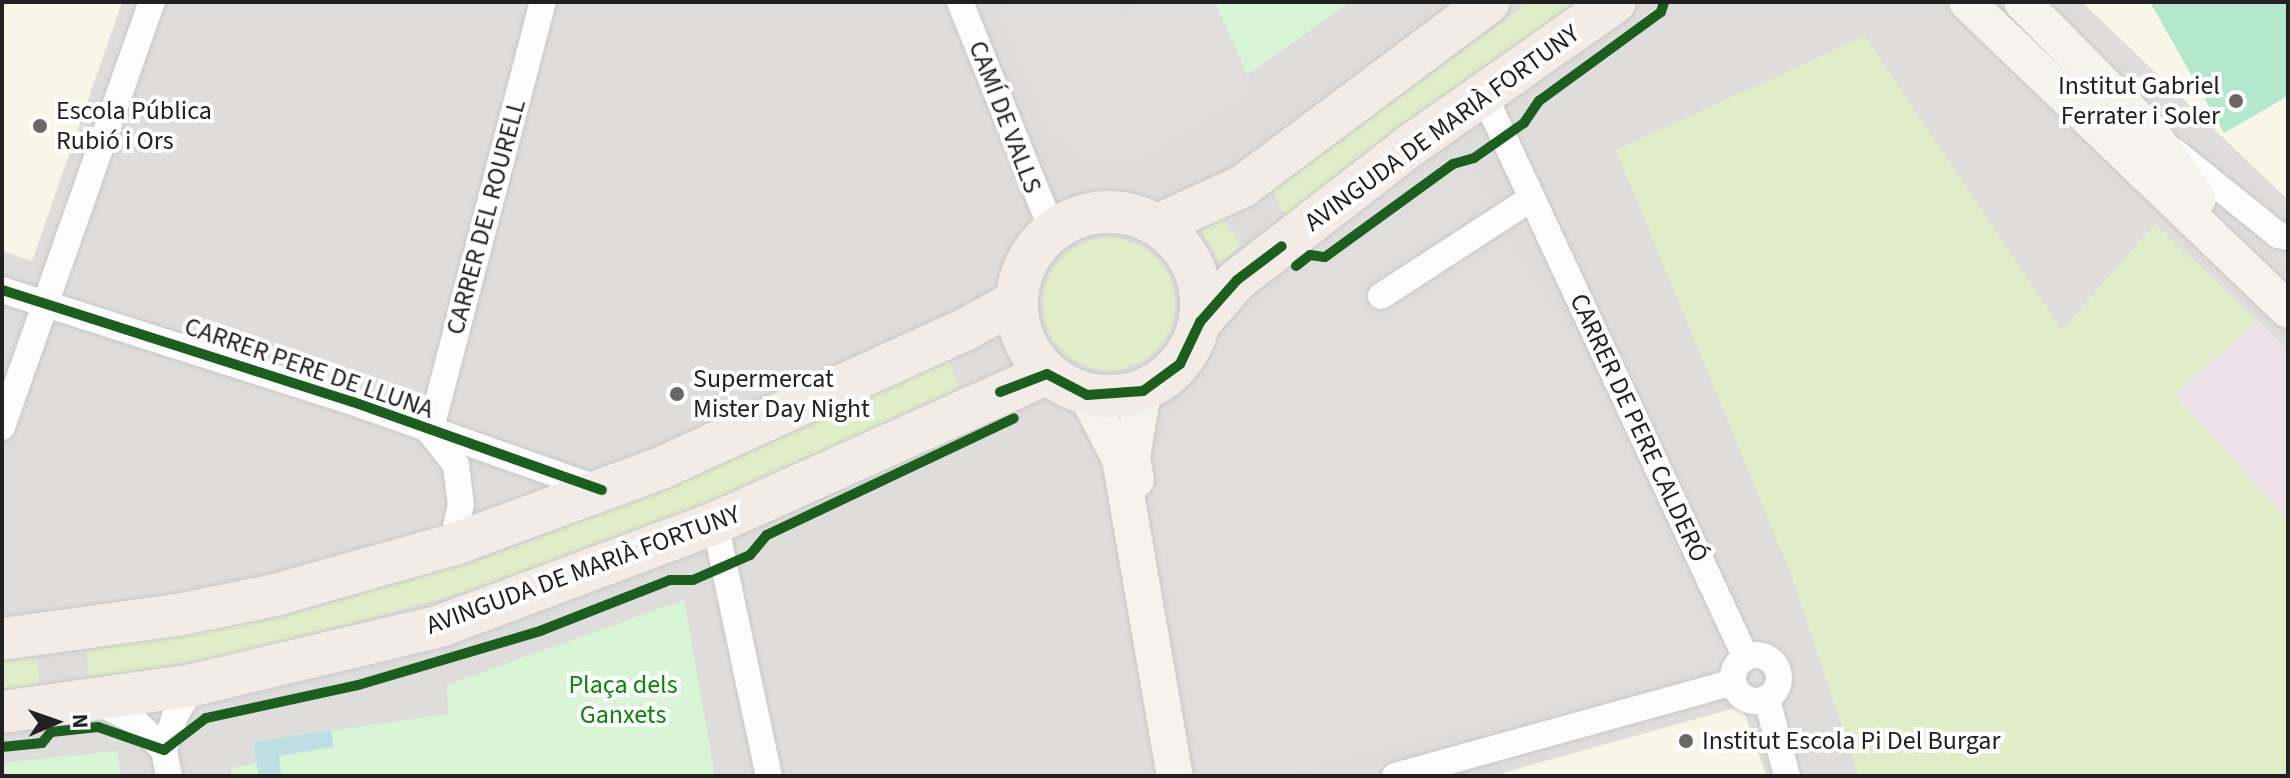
<!DOCTYPE html>
<meta charset="utf-8">
<style>
body{margin:0}
#map{position:relative;width:2290px;height:778px;overflow:hidden;background:#f0edea;font-family:"Source Sans 3",sans-serif}
div>[style]{position:absolute}
.residential>*{inset:0;background:#dfdddb}
.industrial>*{inset:0;background:#ede2e9}
.education>*{inset:0;background:#f8f6e6}
.grass>*{inset:0;background:#e0edc8}
.round{border-radius:50%}
.park>*{inset:0;background:#d8f5d6}
.pitch>*{inset:0;background:#b4e8cd}
.parking>*{inset:0;background:#e0dedd}
.water>*{inset:0;background:#bddfe4}
.roads{filter:drop-shadow(0 0 2px #c8c7c6) drop-shadow(0 0 2px #c8c7c6)}
.street>*{height:26px;margin:-13px;padding:0 13px;transform-origin:13px;border-radius:13px;background:#fdfcfc}
.street>.ring{margin:-13px;padding:0;box-sizing:content-box;background:none;border:26px solid #fdfcfc;border-radius:50%}
.secondary>*{height:36px;margin:-18px;padding:0 18px;transform-origin:18px;border-radius:18px;background:#f5f4ec}
.primary>*{height:42px;margin:-21px;padding:0 21px;transform-origin:21px;border-radius:21px;background:#f3ece6}
.primary>.ring{margin:-21px;padding:0;box-sizing:content-box;background:none;border:42px solid #f3ece6;border-radius:50%}
.cycleway>*{height:10px;margin:-5px;padding:0 5px;transform-origin:5px;border-radius:5px;background:#1b5e20}
.dots>*{width:22px;height:22px;translate:-50% -50%;box-sizing:border-box;border:4px solid #fff;border-radius:50%}
span{translate:-50% -50%;white-space:nowrap;text-align:center;line-height:1.15;-webkit-text-stroke:8px #fff;paint-order:stroke}
.poi-label{font-size:26px;color:#212121}
.right{translate:-100% -50%;text-align:right}
.left{translate:0 -50%;text-align:left}
.street-label{font-size:26px;color:#212121}
.park-label{font-size:26px;color:#088707}
.frame{position:absolute;inset:0;border:4px solid #212121;pointer-events:none}
.north{position:absolute;left:16px;top:682px;width:80px;height:80px;-webkit-text-stroke:6px #fff;paint-order:stroke;rotate:88deg;font-size:22px;font-weight:700;line-height:32px;text-align:center;color:#212121}
.north::after{content:'';display:block;margin:auto;width:28px;height:36px;background:#212121;clip-path:polygon(50% 0,100% 100%,50% 72%,0 100%)}
</style>
<div id="map">
<div class="residential">
<i style="clip-path:polygon(2px 2px,2288px 2px,2288px 350px,2155px 224px,2062px 330px,1793px 579px,1858px 774px,1853px 776px,2px 776px)"></i>
</div>
<div class="industrial">
<i style="clip-path:polygon(2257px 321px,2288px 350px,2288px 520px,2174px 393px)"></i>
</div>
<div class="education">
<i style="clip-path:polygon(2px 2px,122px 2px,32px 261px,2px 251px)"></i>
<i style="clip-path:polygon(2082px 2px,2288px 2px,2288px 200px)"></i>
<i style="clip-path:polygon(1742px 706px,1766px 776px,1492px 776px)"></i>
</div>
<div class="grass">
<i style="clip-path:polygon(1529px 2px,1577px 2px,1287px 218px,1272px 191px)"></i>
<i style="clip-path:polygon(1865px 36px,2062px 330px,2155px 224px,2257px 321px,2174px 394px,2288px 520px,2288px 776px,1853px 776px,1858px 774px,1793px 579px,1616px 150px)"></i>
<i style="clip-path:polygon(1222px 218px,1241px 245px,1221px 264px,1201px 231px)"></i>
<i class="round" style="left:1043px;top:238px;width:132px;height:132px"></i>
<i style="clip-path:polygon(948px 360px,960px 389px,718px 499px,495px 584px,226px 657px,89px 679px,87px 651px,292px 614px,488px 557px,709px 471px)"></i>
<i style="clip-path:polygon(37px 657px,39px 685px,2px 690px,2px 660px)"></i>
</div>
<div class="park">
<i style="clip-path:polygon(1215px 2px,1350px 2px,1247px 75px)"></i>
<i style="clip-path:polygon(684px 600px,715px 776px,232px 776px,231px 768px,257px 763px,253px 742px,448px 714px,447px 685px)"></i>
<i style="clip-path:polygon(117px 751px,121px 776px,2px 776px,2px 763px)"></i>
</div>
<div class="pitch">
<i style="clip-path:polygon(2150px 2px,2288px 2px,2288px 96px,2224px 133px)"></i>
</div>
<div class="parking">
<i style="clip-path:polygon(1019px 2px,1120px 2px,1125px 12px,1147px 2px,1215px 2px,1255px 92px,1137px 163px,1084px 162px,1047px 131px,997px 12px)"></i>
<i style="clip-path:polygon(1471px 159px,1513px 244px,1608px 389px,1728px 652px,1714px 667px,1280px 776px,1200px 776px,1149px 479px,1167px 417px,1259px 284px,1416px 162px)"></i>
</div>
<div class="water">
<i style="clip-path:polygon(331px 730px,334px 747px,279px 756px,281px 776px,259px 776px,253px 742px)"></i>
</div>
<div class="roads">
<div class="street">
<i style="left:960px;top:2px;width:246px;rotate:68deg"></i>
<i style="left:1484px;top:95px;width:621px;rotate:65.04deg"></i>
<i style="left:2174px;top:151px;width:134px;rotate:38.9deg"></i>
<i style="left:2278px;top:235px;width:10px;rotate:11deg"></i>
<i style="left:2px;top:290px;width:368px;rotate:17.7deg"></i>
<i style="left:353px;top:402px;width:264px;rotate:19.5deg"></i>
<i style="left:1381px;top:296px;width:180px;rotate:-33deg"></i>
<i style="left:2px;top:427px;width:451px;rotate:-70.6deg"></i>
<i style="left:430px;top:432px;width:445px;rotate:-75.3deg"></i>
<i style="left:430px;top:432px;width:42px;rotate:51.8deg"></i>
<i style="left:456px;top:465px;width:39px;rotate:83deg"></i>
<i style="left:461px;top:504px;width:42px;rotate:102.4deg"></i>
<i style="left:715px;top:523px;width:259px;rotate:78deg"></i>
<i class="ring" style="left:1733px;top:655px;width:20px;height:20px"></i>
<i style="left:1767px;top:699px;width:80px;rotate:75.4deg"></i>
<i style="left:94px;top:700px;width:46px;rotate:27.1deg"></i>
<i style="left:135px;top:721px;width:41px;rotate:45deg"></i>
<i style="left:169px;top:776px;width:26px;rotate:-101deg"></i>
<i style="left:164px;top:750px;width:36px;rotate:-72deg"></i>
<i style="left:175px;top:716px;width:36px;rotate:-60deg"></i>
<i style="left:1395px;top:776px;width:351px;rotate:-15.5deg"></i>
</div>
<div class="secondary">
<i style="left:1967px;top:2px;width:445px;rotate:43.8deg"></i>
<i style="left:2022px;top:2px;width:182px;rotate:45.2deg"></i>
<i style="left:2150px;top:131px;width:83px;rotate:54.8deg"></i>
<i style="left:1087px;top:395px;width:72px;rotate:62.7deg"></i>
<i style="left:1120px;top:459px;width:322px;rotate:80.2deg"></i>
<i style="left:1136px;top:480px;width:23px;rotate:-100deg"></i>
<i style="left:1132px;top:457px;width:67px;rotate:-80.5deg"></i>
</div>
<div class="primary">
<i class="ring" style="left:1017px;top:212px;width:142px;height:142px"></i>
<i style="left:1158px;top:225px;width:94px;rotate:-24.6deg"></i>
<i style="left:1243px;top:186px;width:307px;rotate:-36.8deg"></i>
<i style="left:1200px;top:322px;width:56px;rotate:-48.6deg"></i>
<i style="left:1237px;top:280px;width:215px;rotate:-37.8deg"></i>
<i style="left:1407px;top:148px;width:254px;rotate:-35.1deg"></i>
<i style="left:2px;top:639px;width:177px;rotate:-7.8deg"></i>
<i style="left:177px;top:615px;width:100px;rotate:-11.5deg"></i>
<i style="left:275px;top:595px;width:184px;rotate:-15.8deg"></i>
<i style="left:452px;top:545px;width:223px;rotate:-20.2deg"></i>
<i style="left:661px;top:468px;width:337px;rotate:-24.5deg"></i>
<i style="left:968px;top:328px;width:54px;rotate:-29deg"></i>
<i style="left:2px;top:712px;width:193px;rotate:-8deg"></i>
<i style="left:193px;top:685px;width:254px;rotate:-13.4deg"></i>
<i style="left:440px;top:626px;width:294px;rotate:-20.5deg"></i>
<i style="left:715px;top:523px;width:364px;rotate:-24.2deg"></i>
</div>
</div>
<div class="cycleway">
<i style="left:1296px;top:266px;width:18px;rotate:-38deg"></i>
<i style="left:1310px;top:255px;width:15px;rotate:8deg"></i>
<i style="left:1325px;top:257px;width:158px;rotate:-36deg"></i>
<i style="left:1453px;top:164px;width:22px;rotate:-16deg"></i>
<i style="left:1474px;top:158px;width:61px;rotate:-35deg"></i>
<i style="left:1524px;top:123px;width:27px;rotate:-56deg"></i>
<i style="left:1539px;top:101px;width:151px;rotate:-36.1deg"></i>
<i style="left:1661px;top:12px;width:10px;rotate:-73deg"></i>
<i style="left:2px;top:290px;width:368px;rotate:17.7deg"></i>
<i style="left:353px;top:402px;width:264px;rotate:19.5deg"></i>
<i style="left:1000px;top:392px;width:50px;rotate:-21deg"></i>
<i style="left:1047px;top:374px;width:45px;rotate:27.7deg"></i>
<i style="left:1087px;top:395px;width:56px;rotate:-4.1deg"></i>
<i style="left:1143px;top:391px;width:46px;rotate:-36.1deg"></i>
<i style="left:1180px;top:364px;width:47px;rotate:-64.5deg"></i>
<i style="left:1200px;top:322px;width:56px;rotate:-48.6deg"></i>
<i style="left:1237px;top:280px;width:56px;rotate:-37.1deg"></i>
<i style="left:2px;top:747px;width:40px;rotate:-5.7deg"></i>
<i style="left:42px;top:743px;width:14px;rotate:-51deg"></i>
<i style="left:51px;top:732px;width:47px;rotate:-6.1deg"></i>
<i style="left:98px;top:727px;width:70px;rotate:19.2deg"></i>
<i style="left:164px;top:750px;width:53px;rotate:-37.3deg"></i>
<i style="left:206px;top:718px;width:156px;rotate:-12.2deg"></i>
<i style="left:358px;top:685px;width:190px;rotate:-16.5deg"></i>
<i style="left:540px;top:631px;width:140px;rotate:-21.4deg"></i>
<i style="left:670px;top:580px;width:23px"></i>
<i style="left:693px;top:580px;width:62px;rotate:-23.7deg"></i>
<i style="left:750px;top:555px;width:26px;rotate:-50deg"></i>
<i style="left:767px;top:535px;width:273px;rotate:-25.3deg"></i>
</div>
<div class="dots">
<i style="left:2236px;top:101px;background:#696867"></i>
<i style="left:40px;top:126px;background:#696867"></i>
<i style="left:677px;top:394px;background:#696867"></i>
<i style="left:1686px;top:741px;background:#696867"></i>
</div>
<div class="poi-label">
<span class="right" style="left:2220px;top:101px">Institut Gabriel<br>Ferrater i Soler</span>
<span class="left" style="left:56px;top:126px">Escola Pública<br>Rubió i Ors</span>
<span class="left" style="left:693px;top:394px">Supermercat<br>Mister Day Night</span>
<span class="left" style="left:1702px;top:741px">Institut Escola Pi Del Burgar</span>
</div>
<div class="street-label">
<span style="left:1005px;top:117px;rotate:69deg">CAMÍ DE VALLS</span>
<span style="left:1442px;top:128px;rotate:-36deg">AVINGUDA DE MARIÀ FORTUNY</span>
<span style="left:486px;top:217px;rotate:-75deg">CARRER DEL ROURELL</span>
<span style="left:309px;top:368px;rotate:19deg">CARRER PERE DE LLUNA</span>
<span style="left:1639px;top:428px;rotate:65deg">CARRER DE PERE CALDERÓ</span>
<span style="left:583px;top:570px;rotate:-20deg">AVINGUDA DE MARIÀ FORTUNY</span>
</div>
<div class="park-label">
<span style="left:623px;top:700px">Plaça dels<br>Ganxets</span>
</div>
<div class="frame"></div>
<div class="north">N</div>
</div>
